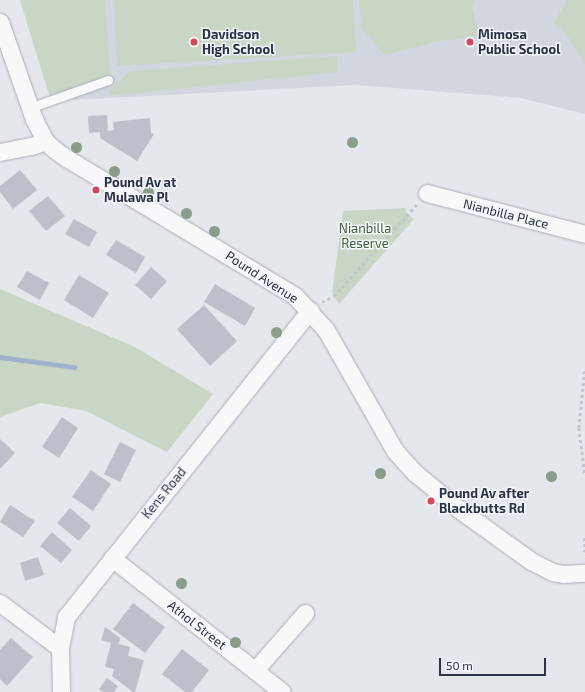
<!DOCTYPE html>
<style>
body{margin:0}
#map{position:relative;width:585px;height:692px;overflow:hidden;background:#e4e7ec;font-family:"Exo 2",sans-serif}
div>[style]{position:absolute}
.built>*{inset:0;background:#d2d6de}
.green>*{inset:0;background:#c9d6c5}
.stream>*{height:4.5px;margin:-2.25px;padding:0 2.25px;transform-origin:2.25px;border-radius:2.25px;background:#9fb4cc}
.building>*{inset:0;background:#bbc0ca}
.path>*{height:2.5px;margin-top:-1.25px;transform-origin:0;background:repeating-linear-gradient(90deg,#c2c5cb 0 3px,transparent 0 6px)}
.roads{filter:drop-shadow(0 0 1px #a9aeb7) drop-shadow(0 0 1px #a9aeb7)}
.lane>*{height:9px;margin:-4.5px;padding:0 4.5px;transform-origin:4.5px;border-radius:4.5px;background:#f7f8fa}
.street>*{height:17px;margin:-8.5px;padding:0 8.5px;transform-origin:8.5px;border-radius:8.5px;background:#f7f8fa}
.trees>*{width:11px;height:11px;margin:-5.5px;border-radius:50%;background:#899d89}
.dots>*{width:11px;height:11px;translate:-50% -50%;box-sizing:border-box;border:2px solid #f4f6f9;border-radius:50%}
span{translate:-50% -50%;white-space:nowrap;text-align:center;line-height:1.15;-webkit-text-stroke:3px #f4f6f9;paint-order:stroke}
.poi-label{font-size:13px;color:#2b3445;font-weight:700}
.left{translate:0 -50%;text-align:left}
.street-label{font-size:13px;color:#2b3445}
.park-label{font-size:13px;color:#3f6138}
.scale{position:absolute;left:439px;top:658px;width:107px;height:18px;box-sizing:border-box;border:2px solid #2b3445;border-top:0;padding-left:5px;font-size:12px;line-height:14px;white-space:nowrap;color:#2b3445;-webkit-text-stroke:3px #f4f6f9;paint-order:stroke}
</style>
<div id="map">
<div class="built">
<i style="clip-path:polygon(20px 0,585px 0,585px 114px,522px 98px,356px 85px,51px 101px)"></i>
</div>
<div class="green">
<i style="clip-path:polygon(20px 0,105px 0,110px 74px,50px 97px)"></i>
<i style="clip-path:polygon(114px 0,353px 0,356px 52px,117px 66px)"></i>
<i style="clip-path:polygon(359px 0,475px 0,472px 7px,480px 37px,439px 41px,384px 55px,361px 27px)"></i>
<i style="clip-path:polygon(567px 0,585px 0,585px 65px,567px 35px,554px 23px)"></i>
<i style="clip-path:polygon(337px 56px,338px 72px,110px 96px,110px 90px,131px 71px)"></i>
<i style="clip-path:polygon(405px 208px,407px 214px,414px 219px,339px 304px,332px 293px,343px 211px)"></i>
<i style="clip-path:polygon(0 289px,135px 347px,213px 394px,167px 452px,86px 411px,40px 403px,0 417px)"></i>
</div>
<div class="stream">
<i style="left:0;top:357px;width:75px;rotate:7.7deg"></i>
</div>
<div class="building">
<i style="clip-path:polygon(107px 115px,108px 131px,114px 130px,113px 122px,150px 118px,151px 133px,154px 134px,137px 161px,100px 138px,100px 132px,89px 133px,88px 116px)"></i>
<i style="clip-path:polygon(20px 170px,37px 190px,13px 209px,0 192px,0 186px)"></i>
<i style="clip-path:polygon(48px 196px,65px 216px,46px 231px,29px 211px)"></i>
<i style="clip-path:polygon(74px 219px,97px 232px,89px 247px,65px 234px)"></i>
<i style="clip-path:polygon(116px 240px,145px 257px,136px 273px,106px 255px)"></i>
<i style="clip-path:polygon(151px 267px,167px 281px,151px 299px,135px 285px)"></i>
<i style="clip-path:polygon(27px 271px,49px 283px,40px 300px,17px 287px)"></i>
<i style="clip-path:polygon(79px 275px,109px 293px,93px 318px,64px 300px)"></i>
<i style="clip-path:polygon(215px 284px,255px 308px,245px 326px,204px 302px)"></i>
<i style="clip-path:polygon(204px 305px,237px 341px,210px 366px,177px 329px)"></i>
<i style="clip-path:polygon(62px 417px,78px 428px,59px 458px,42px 447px)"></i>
<i style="clip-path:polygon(0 439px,15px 453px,0 469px)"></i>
<i style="clip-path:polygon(120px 442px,136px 450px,120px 482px,104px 474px)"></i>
<i style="clip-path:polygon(91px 470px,111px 484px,93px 511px,72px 497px)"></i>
<i style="clip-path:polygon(10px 505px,35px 521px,23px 537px,0 522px)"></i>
<i style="clip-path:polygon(70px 508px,91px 526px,79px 541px,57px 523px)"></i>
<i style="clip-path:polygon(52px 532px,72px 550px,61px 563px,40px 546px)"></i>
<i style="clip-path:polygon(38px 557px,44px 575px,25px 581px,20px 563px)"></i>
<i style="clip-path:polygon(133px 603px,165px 627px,145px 653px,113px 629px)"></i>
<i style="clip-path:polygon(105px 627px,120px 638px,119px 644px,130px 647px,128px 656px,144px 660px,135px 692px,133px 692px,112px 676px,114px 669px,105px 667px,111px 643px,101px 640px)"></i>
<i style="clip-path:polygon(11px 638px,33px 657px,7px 686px,0 679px,0 650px)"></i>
<i style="clip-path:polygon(182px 649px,209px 670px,192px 692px,185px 692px,162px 674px)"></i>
<i style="clip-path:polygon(107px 678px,118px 686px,114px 692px,103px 692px,99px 689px)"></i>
</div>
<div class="path">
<i style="left:322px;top:302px;width:13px;rotate:-27deg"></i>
<i style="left:334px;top:296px;width:124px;rotate:-47.9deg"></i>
<i style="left:585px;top:371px;width:57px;rotate:96deg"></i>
<i style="left:579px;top:428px;width:45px;rotate:82.4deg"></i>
<i style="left:585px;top:538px;width:14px;rotate:90deg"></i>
</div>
<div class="roads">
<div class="lane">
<i style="left:29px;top:108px;width:84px;rotate:-19.5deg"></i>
</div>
<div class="street">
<i style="left:0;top:22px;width:103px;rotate:70.7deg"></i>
<i style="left:34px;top:119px;width:25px;rotate:63deg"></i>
<i style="left:45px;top:141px;width:13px;rotate:42deg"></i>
<i style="left:55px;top:150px;width:16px;rotate:35deg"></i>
<i style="left:68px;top:159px;width:265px;rotate:31.1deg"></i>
<i style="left:295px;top:296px;width:46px;rotate:47.6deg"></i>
<i style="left:326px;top:330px;width:139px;rotate:60.3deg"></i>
<i style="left:395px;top:451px;width:30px;rotate:48deg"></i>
<i style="left:415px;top:473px;width:58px;rotate:39.4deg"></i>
<i style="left:460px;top:510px;width:87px;rotate:35.7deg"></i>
<i style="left:531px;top:561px;width:25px;rotate:27deg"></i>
<i style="left:553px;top:572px;width:10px;rotate:11deg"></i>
<i style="left:563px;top:574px;width:22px;rotate:-3deg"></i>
<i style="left:0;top:152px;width:33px;rotate:-11deg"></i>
<i style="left:32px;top:146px;width:14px;rotate:-21deg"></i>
<i style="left:427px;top:193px;width:163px;rotate:14.5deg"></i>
<i style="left:112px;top:558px;width:216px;rotate:38.2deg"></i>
<i style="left:0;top:603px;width:75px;rotate:36.9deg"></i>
<i style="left:255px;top:670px;width:76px;rotate:-48.7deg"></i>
<i style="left:61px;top:692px;width:44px;rotate:-91.3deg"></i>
<i style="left:60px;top:648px;width:32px;rotate:-79deg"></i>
<i style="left:66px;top:617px;width:392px;rotate:-51.5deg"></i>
</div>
</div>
<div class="trees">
<i style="left:352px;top:142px"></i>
<i style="left:76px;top:147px"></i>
<i style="left:114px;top:171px"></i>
<i style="left:148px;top:192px"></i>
<i style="left:186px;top:213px"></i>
<i style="left:214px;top:231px"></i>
<i style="left:276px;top:332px"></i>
<i style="left:380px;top:473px"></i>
<i style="left:551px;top:476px"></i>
<i style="left:181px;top:583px"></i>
<i style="left:235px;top:642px"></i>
</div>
<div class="dots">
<i style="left:194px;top:42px;background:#d1495b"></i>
<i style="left:470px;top:42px;background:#d1495b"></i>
<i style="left:96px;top:190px;background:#d1495b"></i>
<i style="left:431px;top:501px;background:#d1495b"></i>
</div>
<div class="poi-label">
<span class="left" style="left:202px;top:42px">Davidson<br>High School</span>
<span class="left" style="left:478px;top:42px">Mimosa<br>Public School</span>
<span class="left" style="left:104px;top:190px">Pound Av at<br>Mulawa Pl</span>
<span class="left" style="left:439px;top:501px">Pound Av after<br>Blackbutts Rd</span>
</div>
<div class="street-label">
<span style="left:506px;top:214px;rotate:14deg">Nianbilla Place</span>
<span style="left:262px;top:277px;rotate:33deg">Pound Avenue</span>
<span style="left:164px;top:493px;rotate:-51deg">Kens Road</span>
<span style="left:197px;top:625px;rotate:38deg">Athol Street</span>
</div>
<div class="park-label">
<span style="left:365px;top:236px">Nianbilla<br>Reserve</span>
</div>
<div class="scale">50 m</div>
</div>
